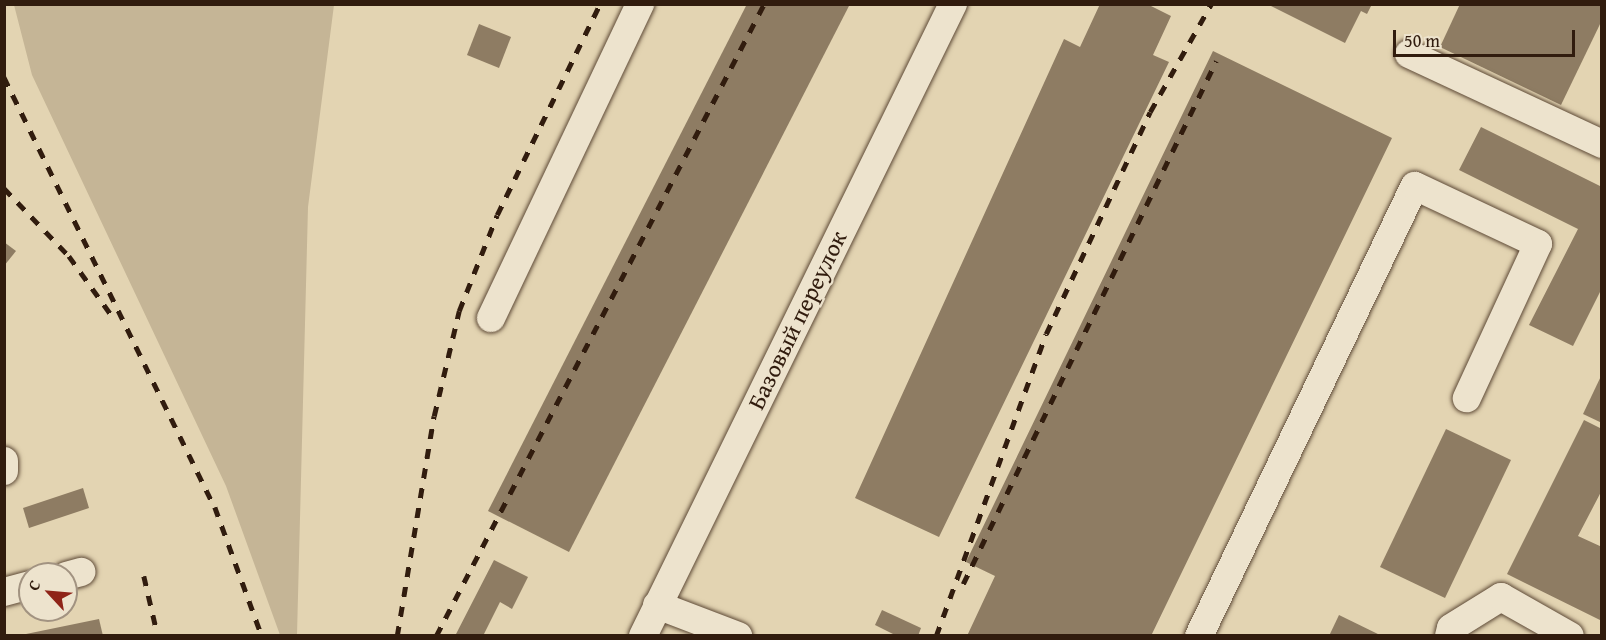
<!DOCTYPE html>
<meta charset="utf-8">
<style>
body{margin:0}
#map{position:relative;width:1606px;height:640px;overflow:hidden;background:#e3d4b2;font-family:"Gentium Book Plus",serif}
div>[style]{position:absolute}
.green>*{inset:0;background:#c5b596}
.building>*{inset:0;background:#8e7c63}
.roads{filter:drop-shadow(0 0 2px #5e4a37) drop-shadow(0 0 2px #5e4a37)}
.minor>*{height:28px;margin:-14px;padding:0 14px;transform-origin:14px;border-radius:14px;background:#ede3cd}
.rail>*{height:4.5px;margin-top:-2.25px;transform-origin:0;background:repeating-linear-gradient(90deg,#311c0e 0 10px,transparent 0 20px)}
span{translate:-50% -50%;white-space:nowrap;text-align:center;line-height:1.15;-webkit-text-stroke:4.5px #ede3cd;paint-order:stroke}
.street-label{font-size:24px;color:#311c0e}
.frame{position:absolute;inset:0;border:6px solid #311c0e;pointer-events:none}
.north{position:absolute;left:18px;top:562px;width:60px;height:60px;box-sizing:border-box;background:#ede3cd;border:2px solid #a29381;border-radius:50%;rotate:296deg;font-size:16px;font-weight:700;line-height:24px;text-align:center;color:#311c0e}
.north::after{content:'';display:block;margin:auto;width:21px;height:27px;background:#8f2418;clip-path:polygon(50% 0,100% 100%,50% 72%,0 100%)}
.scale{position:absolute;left:1393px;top:30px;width:182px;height:27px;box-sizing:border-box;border:3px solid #311c0e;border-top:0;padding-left:8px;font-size:18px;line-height:21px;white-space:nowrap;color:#311c0e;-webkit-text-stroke:4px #ede3cd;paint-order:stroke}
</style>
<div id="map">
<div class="green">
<i style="clip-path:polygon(14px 5px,334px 5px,308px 207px,297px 635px,280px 635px,226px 486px,32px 75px)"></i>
</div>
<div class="building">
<i style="clip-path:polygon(747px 4px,850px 4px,569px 552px,488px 511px)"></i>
<i style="clip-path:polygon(1100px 4px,1147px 4px,1171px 16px,1153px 55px,1169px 62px,939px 537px,855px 498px,1064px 39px,1080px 47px)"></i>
<i style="clip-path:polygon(1267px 4px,1372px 4px,1367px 14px,1361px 11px,1345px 43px)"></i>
<i style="clip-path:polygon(1460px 4px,1602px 4px,1602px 20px,1561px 105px,1440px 47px)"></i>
<i style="clip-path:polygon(479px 24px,511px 37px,499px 68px,467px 55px)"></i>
<i style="clip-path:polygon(1213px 51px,1392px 138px,1151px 636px,967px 636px,995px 576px,966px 562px)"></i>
<i style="clip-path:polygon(1481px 127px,1602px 187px,1602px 288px,1573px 346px,1529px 325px,1578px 229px,1459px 170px)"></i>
<i style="clip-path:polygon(4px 242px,16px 251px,4px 266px)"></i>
<i style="clip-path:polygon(1602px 374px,1602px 423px,1583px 414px)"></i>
<i style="clip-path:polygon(1584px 420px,1602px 429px,1602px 490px,1578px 536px,1602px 547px,1602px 621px,1507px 574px)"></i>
<i style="clip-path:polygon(1446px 429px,1511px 460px,1445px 598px,1380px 567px)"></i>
<i style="clip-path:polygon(83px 488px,89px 508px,29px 528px,23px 508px)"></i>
<i style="clip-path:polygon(494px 560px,528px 577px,512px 609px,500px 602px,483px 636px,455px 636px)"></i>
<i style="clip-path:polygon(882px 610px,921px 628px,918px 636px,897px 636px,875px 625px)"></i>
<i style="clip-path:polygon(1339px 615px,1382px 636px,1329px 636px)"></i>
<i style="clip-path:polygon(99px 619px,103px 636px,27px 636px,26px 634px)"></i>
</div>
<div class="roads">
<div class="minor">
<i style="left:1409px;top:54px;width:213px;rotate:25deg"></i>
<i style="left:491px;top:318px;width:348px;rotate:-64.6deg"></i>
<i style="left:4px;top:461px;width:10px;rotate:90deg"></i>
<i style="left:66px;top:576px;width:16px;rotate:-15deg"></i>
<i style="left:4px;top:592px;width:27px;rotate:-15deg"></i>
<i style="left:657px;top:605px;width:87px;rotate:20.9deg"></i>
<i style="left:643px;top:636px;width:704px;rotate:-63.87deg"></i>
<i style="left:1199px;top:636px;width:499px;rotate:-64.4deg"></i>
<i style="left:1415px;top:186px;width:136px;rotate:25.2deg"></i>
<i style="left:1538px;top:244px;width:170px;rotate:114.8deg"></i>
<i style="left:1449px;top:636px;width:8px;rotate:-76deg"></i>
<i style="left:1451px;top:628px;width:59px;rotate:-31.8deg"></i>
<i style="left:1501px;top:597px;width:79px;rotate:29.5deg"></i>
</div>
</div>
<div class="rail">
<i style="left:4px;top:77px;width:479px;rotate:63.9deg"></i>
<i style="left:215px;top:507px;width:137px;rotate:70deg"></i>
<i style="left:4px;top:188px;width:94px;rotate:46.3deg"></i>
<i style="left:69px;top:256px;width:79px;rotate:54.3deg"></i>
<i style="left:144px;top:576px;width:62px;rotate:76.9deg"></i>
<i style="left:963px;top:584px;width:581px;rotate:-64.18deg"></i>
<i style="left:397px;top:636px;width:223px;rotate:-80.5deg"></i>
<i style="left:434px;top:416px;width:108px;rotate:-76.6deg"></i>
<i style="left:459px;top:311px;width:103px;rotate:-68.4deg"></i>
<i style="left:497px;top:215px;width:235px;rotate:-64deg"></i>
<i style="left:436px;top:636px;width:712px;rotate:-62.57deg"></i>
<i style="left:936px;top:636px;width:321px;rotate:-70deg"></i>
<i style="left:1046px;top:334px;width:245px;rotate:-64.9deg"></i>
<i style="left:1150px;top:112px;width:124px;rotate:-60.5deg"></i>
</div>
<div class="street-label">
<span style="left:797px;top:320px;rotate:-64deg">Базовый переулок</span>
</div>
<div class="frame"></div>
<div class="north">С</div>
<div class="scale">50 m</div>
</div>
